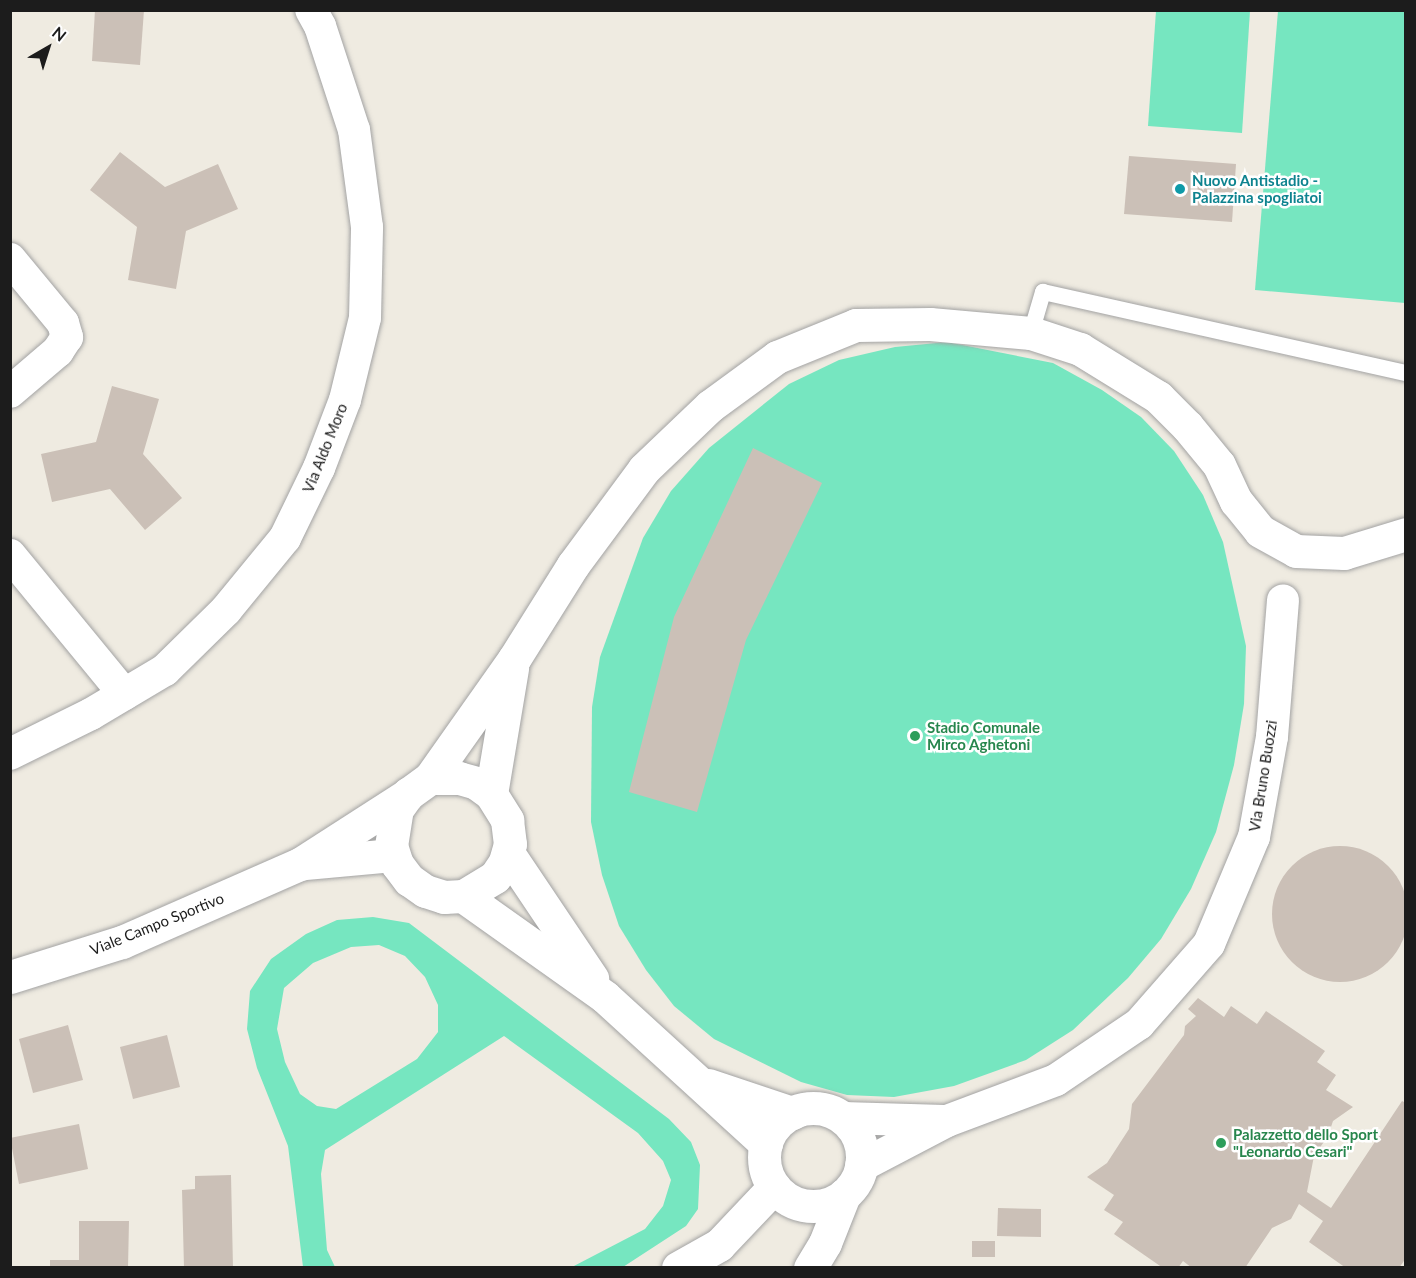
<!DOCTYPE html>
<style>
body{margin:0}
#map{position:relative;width:1416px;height:1278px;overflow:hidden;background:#efebe1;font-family:Lato,sans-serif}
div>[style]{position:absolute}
.pitch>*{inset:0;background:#76e6c0}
.building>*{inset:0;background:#cbc0b7}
.round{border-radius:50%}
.roads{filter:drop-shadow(0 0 2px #a3a3a3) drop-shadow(0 0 2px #a3a3a3)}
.service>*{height:16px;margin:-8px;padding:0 8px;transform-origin:8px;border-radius:8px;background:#fff}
.minor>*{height:32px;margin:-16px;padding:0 16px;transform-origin:16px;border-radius:16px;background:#fff}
.tertiary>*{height:33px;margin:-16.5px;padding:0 16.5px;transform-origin:16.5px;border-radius:16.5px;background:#fff}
.tertiary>.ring{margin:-16.5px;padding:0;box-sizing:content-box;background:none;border:33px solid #fff;border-radius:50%}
.dots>*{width:16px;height:16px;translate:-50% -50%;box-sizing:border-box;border:3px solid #fff;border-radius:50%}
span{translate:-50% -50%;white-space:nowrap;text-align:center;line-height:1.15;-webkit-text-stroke:5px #fff;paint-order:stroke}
.culture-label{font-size:15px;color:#0d838f;font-weight:700}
.left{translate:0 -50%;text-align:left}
.street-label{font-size:15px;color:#1c1c1c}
.leisure-label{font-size:15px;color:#27864d;font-weight:700}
.frame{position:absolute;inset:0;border:12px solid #1c1c1c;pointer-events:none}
.north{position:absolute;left:18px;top:18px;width:60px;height:60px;-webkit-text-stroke:4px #fff;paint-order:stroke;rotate:39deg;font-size:16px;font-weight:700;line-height:24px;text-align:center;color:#1c1c1c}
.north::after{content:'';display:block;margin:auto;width:21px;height:27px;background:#1c1c1c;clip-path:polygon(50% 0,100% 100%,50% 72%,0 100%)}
</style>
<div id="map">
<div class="pitch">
<i style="clip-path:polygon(1156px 11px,1250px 11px,1242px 133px,1148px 126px)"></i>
<i style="clip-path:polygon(1278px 11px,1405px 11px,1405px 303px,1255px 290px)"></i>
<i style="clip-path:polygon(947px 342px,1053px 363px,1102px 390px,1141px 417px,1174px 451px,1203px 495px,1223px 542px,1246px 646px,1244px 704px,1234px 765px,1216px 832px,1191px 889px,1161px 939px,1128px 978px,1073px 1030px,1026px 1060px,954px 1086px,894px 1097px,847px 1095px,801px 1082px,714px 1039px,674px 1006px,646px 970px,619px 926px,602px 875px,591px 822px,592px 707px,600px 657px,643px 538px,671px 491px,709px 448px,789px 384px,839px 360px,895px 347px)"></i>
<i style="clip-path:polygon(evenodd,373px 917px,409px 923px,669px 1119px,691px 1142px,700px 1165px,698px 1209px,686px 1226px,623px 1267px,572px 1267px,645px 1229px,663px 1206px,671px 1180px,663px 1161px,638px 1133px,504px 1036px,325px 1150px,321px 1174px,327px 1250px,335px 1267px,303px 1267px,288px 1146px,257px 1068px,247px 1029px,250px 991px,271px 959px,306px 934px,337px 920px,373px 917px,379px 945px,405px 956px,425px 977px,438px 1005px,438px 1032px,417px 1059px,336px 1109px,317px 1106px,300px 1094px,285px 1062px,277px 1029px,284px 988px,313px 963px,351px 947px,379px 945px)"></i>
</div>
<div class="building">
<i style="clip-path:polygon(95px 10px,144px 10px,140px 65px,92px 61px)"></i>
<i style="clip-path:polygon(120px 152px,165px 187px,218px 164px,238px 209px,186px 231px,176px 289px,128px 280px,137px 227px,90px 190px)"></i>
<i style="clip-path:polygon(1129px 156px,1236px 164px,1232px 222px,1124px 214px)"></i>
<i style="clip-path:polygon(112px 386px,159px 399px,143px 454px,182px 498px,145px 530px,110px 489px,52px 502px,41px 454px,96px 442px)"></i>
<i style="clip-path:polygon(753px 448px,822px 483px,746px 640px,697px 812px,629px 792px,674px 617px)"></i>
<i class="round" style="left:1272px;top:846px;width:136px;height:136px"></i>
<i style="clip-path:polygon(1198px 998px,1224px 1017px,1231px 1006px,1257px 1024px,1266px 1011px,1325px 1051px,1317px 1062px,1336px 1075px,1326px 1090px,1353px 1107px,1333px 1121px,1328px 1136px,1314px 1156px,1307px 1192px,1331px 1208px,1402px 1101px,1406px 1103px,1406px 1258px,1399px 1268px,1346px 1268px,1309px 1242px,1323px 1221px,1299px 1204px,1291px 1219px,1272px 1228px,1245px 1268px,1192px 1268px,1183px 1261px,1178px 1268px,1163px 1268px,1114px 1234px,1123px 1222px,1104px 1210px,1114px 1195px,1087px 1177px,1107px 1163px,1129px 1129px,1132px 1104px,1184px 1035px,1185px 1026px,1196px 1016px,1188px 1009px)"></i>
<i style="clip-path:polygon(68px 1025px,83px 1080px,33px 1093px,19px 1039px)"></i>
<i style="clip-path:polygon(167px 1035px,180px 1087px,133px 1099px,120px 1047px)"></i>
<i style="clip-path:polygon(79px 1124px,88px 1169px,19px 1184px,10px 1138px)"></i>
<i style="clip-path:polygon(231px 1175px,233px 1268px,184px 1268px,182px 1190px,195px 1189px,195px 1176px)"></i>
<i style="clip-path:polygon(998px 1208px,1041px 1209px,1041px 1237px,997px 1236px)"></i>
<i style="clip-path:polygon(79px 1221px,129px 1221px,128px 1268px,50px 1268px,50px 1260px,79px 1260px)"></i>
<i style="clip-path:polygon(972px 1241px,995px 1241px,995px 1257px,972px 1257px)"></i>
</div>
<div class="roads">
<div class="service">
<i style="left:1031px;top:333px;width:43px;rotate:-73.7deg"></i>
<i style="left:1043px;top:292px;width:372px;rotate:12.6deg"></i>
</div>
<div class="minor">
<i style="left:10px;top:259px;width:83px;rotate:50.4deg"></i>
<i style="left:63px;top:323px;width:15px;rotate:74deg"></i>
<i style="left:67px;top:337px;width:17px;rotate:123deg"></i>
<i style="left:58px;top:351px;width:63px;rotate:139.5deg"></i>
<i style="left:10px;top:555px;width:180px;rotate:50.6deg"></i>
<i style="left:10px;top:754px;width:90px;rotate:-26.3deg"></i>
<i style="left:91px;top:714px;width:86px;rotate:-30.7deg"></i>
<i style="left:165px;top:670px;width:86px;rotate:-44.5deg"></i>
<i style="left:226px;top:610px;width:93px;rotate:-50.7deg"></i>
<i style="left:285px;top:538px;width:78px;rotate:-64.1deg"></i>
<i style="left:319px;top:468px;width:73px;rotate:-69.1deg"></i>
<i style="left:345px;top:400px;width:84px;rotate:-76.3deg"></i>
<i style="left:365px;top:318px;width:91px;rotate:-88.7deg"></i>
<i style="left:367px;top:227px;width:98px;rotate:-97.6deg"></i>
<i style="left:354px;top:130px;width:109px;rotate:-108.1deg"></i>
<i style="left:320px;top:26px;width:18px;rotate:-119deg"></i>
<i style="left:843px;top:1118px;width:101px;rotate:1.7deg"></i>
<i style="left:861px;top:1166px;width:97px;rotate:-27.6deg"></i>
<i style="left:947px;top:1121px;width:116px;rotate:-20.6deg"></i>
<i style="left:1056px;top:1080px;width:100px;rotate:-34deg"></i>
<i style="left:1139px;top:1024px;width:106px;rotate:-48.8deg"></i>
<i style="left:1209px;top:944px;width:116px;rotate:-67.2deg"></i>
<i style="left:1254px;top:837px;width:102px;rotate:-79.8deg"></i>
<i style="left:1272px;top:737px;width:137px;rotate:-85.4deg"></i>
</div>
<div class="tertiary">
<i style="left:430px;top:778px;width:29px"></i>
<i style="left:459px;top:778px;width:18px;rotate:16deg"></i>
<i style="left:476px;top:783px;width:19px;rotate:36deg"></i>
<i style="left:491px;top:794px;width:31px;rotate:58deg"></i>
<i style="left:507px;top:820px;width:24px;rotate:83deg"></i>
<i style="left:510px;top:844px;width:19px;rotate:106deg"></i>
<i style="left:505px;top:862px;width:18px;rotate:124deg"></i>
<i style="left:495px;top:877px;width:37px;rotate:149deg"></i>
<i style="left:463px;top:896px;width:19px;rotate:177deg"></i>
<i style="left:444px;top:897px;width:20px;rotate:-162deg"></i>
<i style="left:425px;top:891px;width:19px;rotate:-145deg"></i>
<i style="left:409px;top:880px;width:20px;rotate:-127deg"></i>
<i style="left:397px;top:864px;width:19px;rotate:-108deg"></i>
<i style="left:391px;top:846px;width:37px;rotate:-81deg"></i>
<i style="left:397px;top:809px;width:19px;rotate:-54deg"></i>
<i style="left:408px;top:794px;width:27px;rotate:-36deg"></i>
<i style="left:430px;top:778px;width:146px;rotate:-54.8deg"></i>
<i style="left:514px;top:659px;width:111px;rotate:-57.9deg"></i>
<i style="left:573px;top:565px;width:119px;rotate:-53.5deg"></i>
<i style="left:644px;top:469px;width:91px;rotate:-43.7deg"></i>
<i style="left:710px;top:406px;width:83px;rotate:-36.2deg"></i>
<i style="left:777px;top:357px;width:85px;rotate:-22.1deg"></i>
<i style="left:856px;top:325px;width:74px;rotate:-0.8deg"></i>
<i style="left:930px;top:324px;width:101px;rotate:5.1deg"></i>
<i style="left:1031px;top:333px;width:52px;rotate:18.1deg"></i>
<i style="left:1080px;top:349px;width:92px;rotate:31.6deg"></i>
<i style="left:1158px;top:397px;width:41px;rotate:45deg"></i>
<i style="left:1187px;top:426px;width:50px;rotate:50.6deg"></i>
<i style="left:1219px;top:465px;width:40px;rotate:65deg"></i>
<i style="left:1236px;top:501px;width:38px;rotate:51deg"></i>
<i style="left:1260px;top:531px;width:41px;rotate:29.1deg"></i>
<i style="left:1296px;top:551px;width:48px;rotate:2.4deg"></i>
<i style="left:1344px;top:553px;width:65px;rotate:-17deg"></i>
<i style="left:491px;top:794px;width:128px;rotate:-80.5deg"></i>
<i style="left:508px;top:853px;width:151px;rotate:56.1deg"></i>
<i style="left:305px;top:863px;width:88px;rotate:-5.2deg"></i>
<i style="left:463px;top:896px;width:174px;rotate:35.4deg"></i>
<i style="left:605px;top:997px;width:218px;rotate:42.4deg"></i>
<i style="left:10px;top:977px;width:117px;rotate:-17.4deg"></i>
<i style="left:122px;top:942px;width:194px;rotate:-23.7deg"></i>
<i style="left:300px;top:864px;width:127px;rotate:-32.8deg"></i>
<i style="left:708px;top:1085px;width:89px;rotate:18.4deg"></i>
<i class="ring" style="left:764px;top:1108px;width:65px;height:65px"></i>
<i style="left:678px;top:1268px;width:47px;rotate:-29.3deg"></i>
<i style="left:719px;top:1245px;width:80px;rotate:-46.5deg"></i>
<i style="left:810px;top:1268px;width:29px;rotate:-59deg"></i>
<i style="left:825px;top:1243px;width:52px;rotate:-68.4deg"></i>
</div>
</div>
<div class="dots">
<i style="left:1180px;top:189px;background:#0f9aa8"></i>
<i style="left:915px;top:736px;background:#2e9e5b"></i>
<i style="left:1221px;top:1143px;background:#2e9e5b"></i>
</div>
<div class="culture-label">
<span class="left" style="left:1192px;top:189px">Nuovo Antistadio -<br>Palazzina spogliatoi</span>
</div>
<div class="street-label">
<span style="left:325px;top:448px;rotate:-68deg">Via Aldo Moro</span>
<span style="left:1263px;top:776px;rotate:-81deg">Via Bruno Buozzi</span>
<span style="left:157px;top:924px;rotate:-22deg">Viale Campo Sportivo</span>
</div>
<div class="leisure-label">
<span class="left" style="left:927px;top:736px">Stadio Comunale<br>Mirco Aghetoni</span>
<span class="left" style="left:1233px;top:1143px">Palazzetto dello Sport<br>"Leonardo Cesari"</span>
</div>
<div class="frame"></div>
<div class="north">N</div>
</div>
